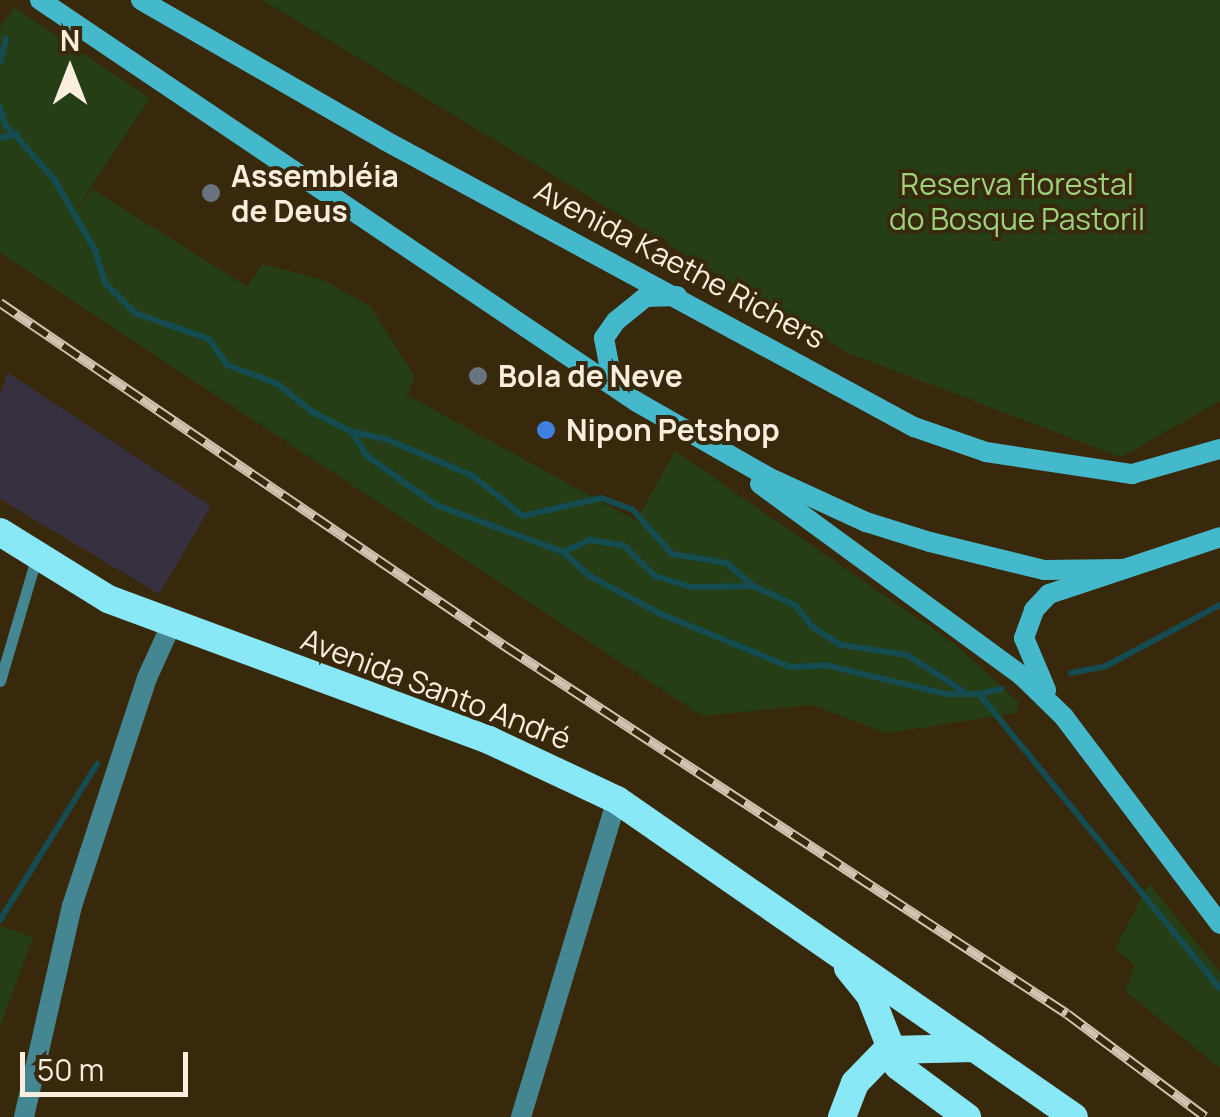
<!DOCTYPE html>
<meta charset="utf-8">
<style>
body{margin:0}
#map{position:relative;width:1220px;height:1117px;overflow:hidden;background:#39290c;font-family:Manrope,sans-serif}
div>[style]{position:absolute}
.industrial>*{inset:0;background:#363041}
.green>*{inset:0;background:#253e15}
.stream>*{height:6px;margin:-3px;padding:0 3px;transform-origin:3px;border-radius:3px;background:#144c51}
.service>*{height:11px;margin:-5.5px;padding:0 5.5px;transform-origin:5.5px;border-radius:5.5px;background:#448691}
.minor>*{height:20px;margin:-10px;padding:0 10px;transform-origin:10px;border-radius:10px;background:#448691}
.secondary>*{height:20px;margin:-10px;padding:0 10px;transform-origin:10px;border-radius:10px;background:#45b9cc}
.trunk>*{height:28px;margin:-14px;padding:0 14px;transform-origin:14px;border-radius:14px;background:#88e8f6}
.rail>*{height:10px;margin-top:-5px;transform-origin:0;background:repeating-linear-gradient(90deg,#39290c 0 19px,#d0c4b1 0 38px);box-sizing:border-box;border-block:2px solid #d0c4b1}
.dots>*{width:28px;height:28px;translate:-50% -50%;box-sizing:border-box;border:5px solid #39290c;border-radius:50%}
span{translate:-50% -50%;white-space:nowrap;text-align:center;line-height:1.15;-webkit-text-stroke:8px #39290c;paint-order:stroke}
.poi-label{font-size:30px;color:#faefdf;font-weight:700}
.left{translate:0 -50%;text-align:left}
.park-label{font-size:30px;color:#9cd17d}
.street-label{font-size:30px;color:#faefdf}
.north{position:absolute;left:20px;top:20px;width:100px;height:100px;-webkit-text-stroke:8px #39290c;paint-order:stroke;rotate:0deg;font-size:28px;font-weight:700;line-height:40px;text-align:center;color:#faefdf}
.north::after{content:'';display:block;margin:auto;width:35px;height:45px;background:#faefdf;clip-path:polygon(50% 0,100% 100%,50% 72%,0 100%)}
.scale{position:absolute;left:20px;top:1052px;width:168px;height:45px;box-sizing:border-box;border:5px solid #faefdf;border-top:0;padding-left:12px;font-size:30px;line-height:35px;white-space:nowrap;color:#faefdf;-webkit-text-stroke:8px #39290c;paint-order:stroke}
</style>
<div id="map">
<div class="industrial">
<i style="clip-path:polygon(8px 373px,211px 506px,159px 594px,0 499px,0 395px)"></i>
</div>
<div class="green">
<i style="clip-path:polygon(262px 0,1220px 0,1220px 401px,1121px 457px,850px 354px)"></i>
<i style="clip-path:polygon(14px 7px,150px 98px,71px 217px,92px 189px,248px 287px,262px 264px,324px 280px,370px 306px,415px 377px,407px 395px,636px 521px,675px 451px,956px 645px,1019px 703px,1016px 713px,887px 733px,812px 705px,702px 716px,0 253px,0 28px)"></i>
<i style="clip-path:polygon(1149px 883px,1220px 972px,1220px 1068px,1125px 991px,1135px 965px,1115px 949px)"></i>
<i style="clip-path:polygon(0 926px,33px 937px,0 1027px)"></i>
</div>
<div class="stream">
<i style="left:0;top:62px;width:24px;rotate:-75deg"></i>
<i style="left:0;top:107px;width:18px;rotate:74deg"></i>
<i style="left:5px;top:124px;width:74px;rotate:48.3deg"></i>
<i style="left:54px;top:179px;width:82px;rotate:60deg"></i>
<i style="left:95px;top:250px;width:34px;rotate:73deg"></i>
<i style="left:105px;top:283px;width:42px;rotate:45deg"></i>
<i style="left:135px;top:313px;width:78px;rotate:19.4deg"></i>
<i style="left:209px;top:339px;width:32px;rotate:55deg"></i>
<i style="left:227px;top:365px;width:54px;rotate:20.4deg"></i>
<i style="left:278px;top:384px;width:43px;rotate:39.3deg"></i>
<i style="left:311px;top:411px;width:46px;rotate:27.1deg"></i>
<i style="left:352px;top:432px;width:28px;rotate:58deg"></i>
<i style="left:367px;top:456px;width:85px;rotate:35.4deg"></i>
<i style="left:436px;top:505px;width:135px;rotate:20.3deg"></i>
<i style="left:563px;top:552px;width:36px;rotate:42deg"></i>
<i style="left:590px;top:576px;width:81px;rotate:28.2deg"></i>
<i style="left:661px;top:614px;width:139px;rotate:22.3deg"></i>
<i style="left:790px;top:667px;width:35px;rotate:-3deg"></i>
<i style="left:825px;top:665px;width:124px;rotate:13.5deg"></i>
<i style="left:946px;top:694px;width:33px"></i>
<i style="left:979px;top:694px;width:380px;rotate:50.7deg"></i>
<i style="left:0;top:138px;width:18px;rotate:-13deg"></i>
<i style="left:353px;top:432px;width:34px;rotate:12deg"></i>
<i style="left:386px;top:439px;width:95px;rotate:23deg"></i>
<i style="left:473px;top:476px;width:64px;rotate:38.7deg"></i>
<i style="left:523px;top:516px;width:80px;rotate:-13deg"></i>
<i style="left:601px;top:498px;width:33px;rotate:20deg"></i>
<i style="left:632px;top:509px;width:60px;rotate:48.4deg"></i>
<i style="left:672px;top:554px;width:56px;rotate:9.3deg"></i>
<i style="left:727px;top:563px;width:35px;rotate:41deg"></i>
<i style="left:563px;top:552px;width:30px;rotate:-24deg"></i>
<i style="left:590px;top:540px;width:33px;rotate:9deg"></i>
<i style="left:623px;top:545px;width:45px;rotate:44.1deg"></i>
<i style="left:655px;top:576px;width:38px;rotate:17deg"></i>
<i style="left:691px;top:587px;width:62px;rotate:-0.9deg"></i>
<i style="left:753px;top:586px;width:46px;rotate:24.3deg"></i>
<i style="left:795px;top:605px;width:28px;rotate:51deg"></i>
<i style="left:813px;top:627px;width:33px;rotate:33deg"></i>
<i style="left:841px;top:645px;width:67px;rotate:8.6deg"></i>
<i style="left:907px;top:655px;width:67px;rotate:32.7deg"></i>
<i style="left:1071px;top:673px;width:36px;rotate:-11deg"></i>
<i style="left:1106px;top:666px;width:129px;rotate:-28.2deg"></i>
<i style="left:979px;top:694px;width:23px;rotate:-13deg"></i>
<i style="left:0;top:920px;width:184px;rotate:-58.1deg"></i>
</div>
<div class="service">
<i style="left:0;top:681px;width:127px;rotate:-73.6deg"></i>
</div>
<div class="minor">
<i style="left:24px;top:1117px;width:216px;rotate:-77.2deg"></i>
<i style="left:72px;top:906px;width:240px;rotate:-71.8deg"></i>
<i style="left:147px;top:678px;width:60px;rotate:-65.6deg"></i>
<i style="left:521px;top:1117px;width:331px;rotate:-73.2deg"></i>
</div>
<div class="secondary">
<i style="left:40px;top:0;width:720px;rotate:33.96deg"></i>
<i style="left:637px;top:402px;width:151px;rotate:29.8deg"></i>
<i style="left:768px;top:477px;width:108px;rotate:24.7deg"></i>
<i style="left:866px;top:522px;width:67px;rotate:17.4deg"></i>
<i style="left:930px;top:542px;width:117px;rotate:13.8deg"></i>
<i style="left:1044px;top:570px;width:78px;rotate:-0.7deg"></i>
<i style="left:141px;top:0;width:280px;rotate:29.9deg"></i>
<i style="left:384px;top:140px;width:603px;rotate:28.44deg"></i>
<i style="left:914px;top:427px;width:76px;rotate:19.1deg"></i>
<i style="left:986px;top:452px;width:148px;rotate:8.6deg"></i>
<i style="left:1132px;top:474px;width:91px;rotate:-15.9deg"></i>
<i style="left:612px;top:380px;width:43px;rotate:-100.8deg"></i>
<i style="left:604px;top:338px;width:21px;rotate:-55deg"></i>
<i style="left:616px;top:321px;width:38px;rotate:-39deg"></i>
<i style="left:646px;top:297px;width:31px;rotate:-2deg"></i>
<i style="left:760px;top:484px;width:325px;rotate:36.2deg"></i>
<i style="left:1022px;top:676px;width:59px;rotate:44.3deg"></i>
<i style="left:1064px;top:717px;width:259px;rotate:53deg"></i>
<i style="left:1046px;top:690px;width:56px;rotate:-112.9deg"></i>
<i style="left:1024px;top:638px;width:30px;rotate:-70deg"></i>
<i style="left:1034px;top:610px;width:22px;rotate:-47deg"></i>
<i style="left:1049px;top:594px;width:180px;rotate:-18.4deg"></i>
</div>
<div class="trunk">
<i style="left:0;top:532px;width:127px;rotate:31.8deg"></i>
<i style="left:108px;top:599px;width:406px;rotate:20.3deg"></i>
<i style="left:489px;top:740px;width:141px;rotate:25.1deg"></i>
<i style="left:617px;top:800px;width:556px;rotate:34.75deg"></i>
<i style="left:848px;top:968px;width:35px;rotate:51deg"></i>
<i style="left:870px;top:995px;width:76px;rotate:68.5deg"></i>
<i style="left:898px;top:1066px;width:86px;rotate:36.5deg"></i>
<i style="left:842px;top:1117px;width:36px;rotate:-69deg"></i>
<i style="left:855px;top:1083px;width:46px;rotate:-45.9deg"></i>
<i style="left:887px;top:1050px;width:88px;rotate:-1.3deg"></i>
</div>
<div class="rail">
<i style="left:0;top:303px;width:612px;rotate:34.21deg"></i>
<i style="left:506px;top:647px;width:670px;rotate:33.19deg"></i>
<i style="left:1067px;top:1014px;width:172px;rotate:36.7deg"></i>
</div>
<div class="dots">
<i style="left:211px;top:193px;background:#6b7280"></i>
<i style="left:478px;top:376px;background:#6b7280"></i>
<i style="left:546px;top:430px;background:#3f7fe0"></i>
</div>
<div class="poi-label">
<span class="left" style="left:231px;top:193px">Assembléia<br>de Deus</span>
<span class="left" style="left:498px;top:376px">Bola de Neve</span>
<span class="left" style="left:566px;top:430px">Nipon Petshop</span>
</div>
<div class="park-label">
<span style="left:1017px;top:201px">Reserva florestal<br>do Bosque Pastoril</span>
</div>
<div class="street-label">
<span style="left:680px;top:264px;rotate:28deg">Avenida Kaethe Richers</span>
<span style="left:436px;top:689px;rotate:21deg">Avenida Santo André</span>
</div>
<div class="north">N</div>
<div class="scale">50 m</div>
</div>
